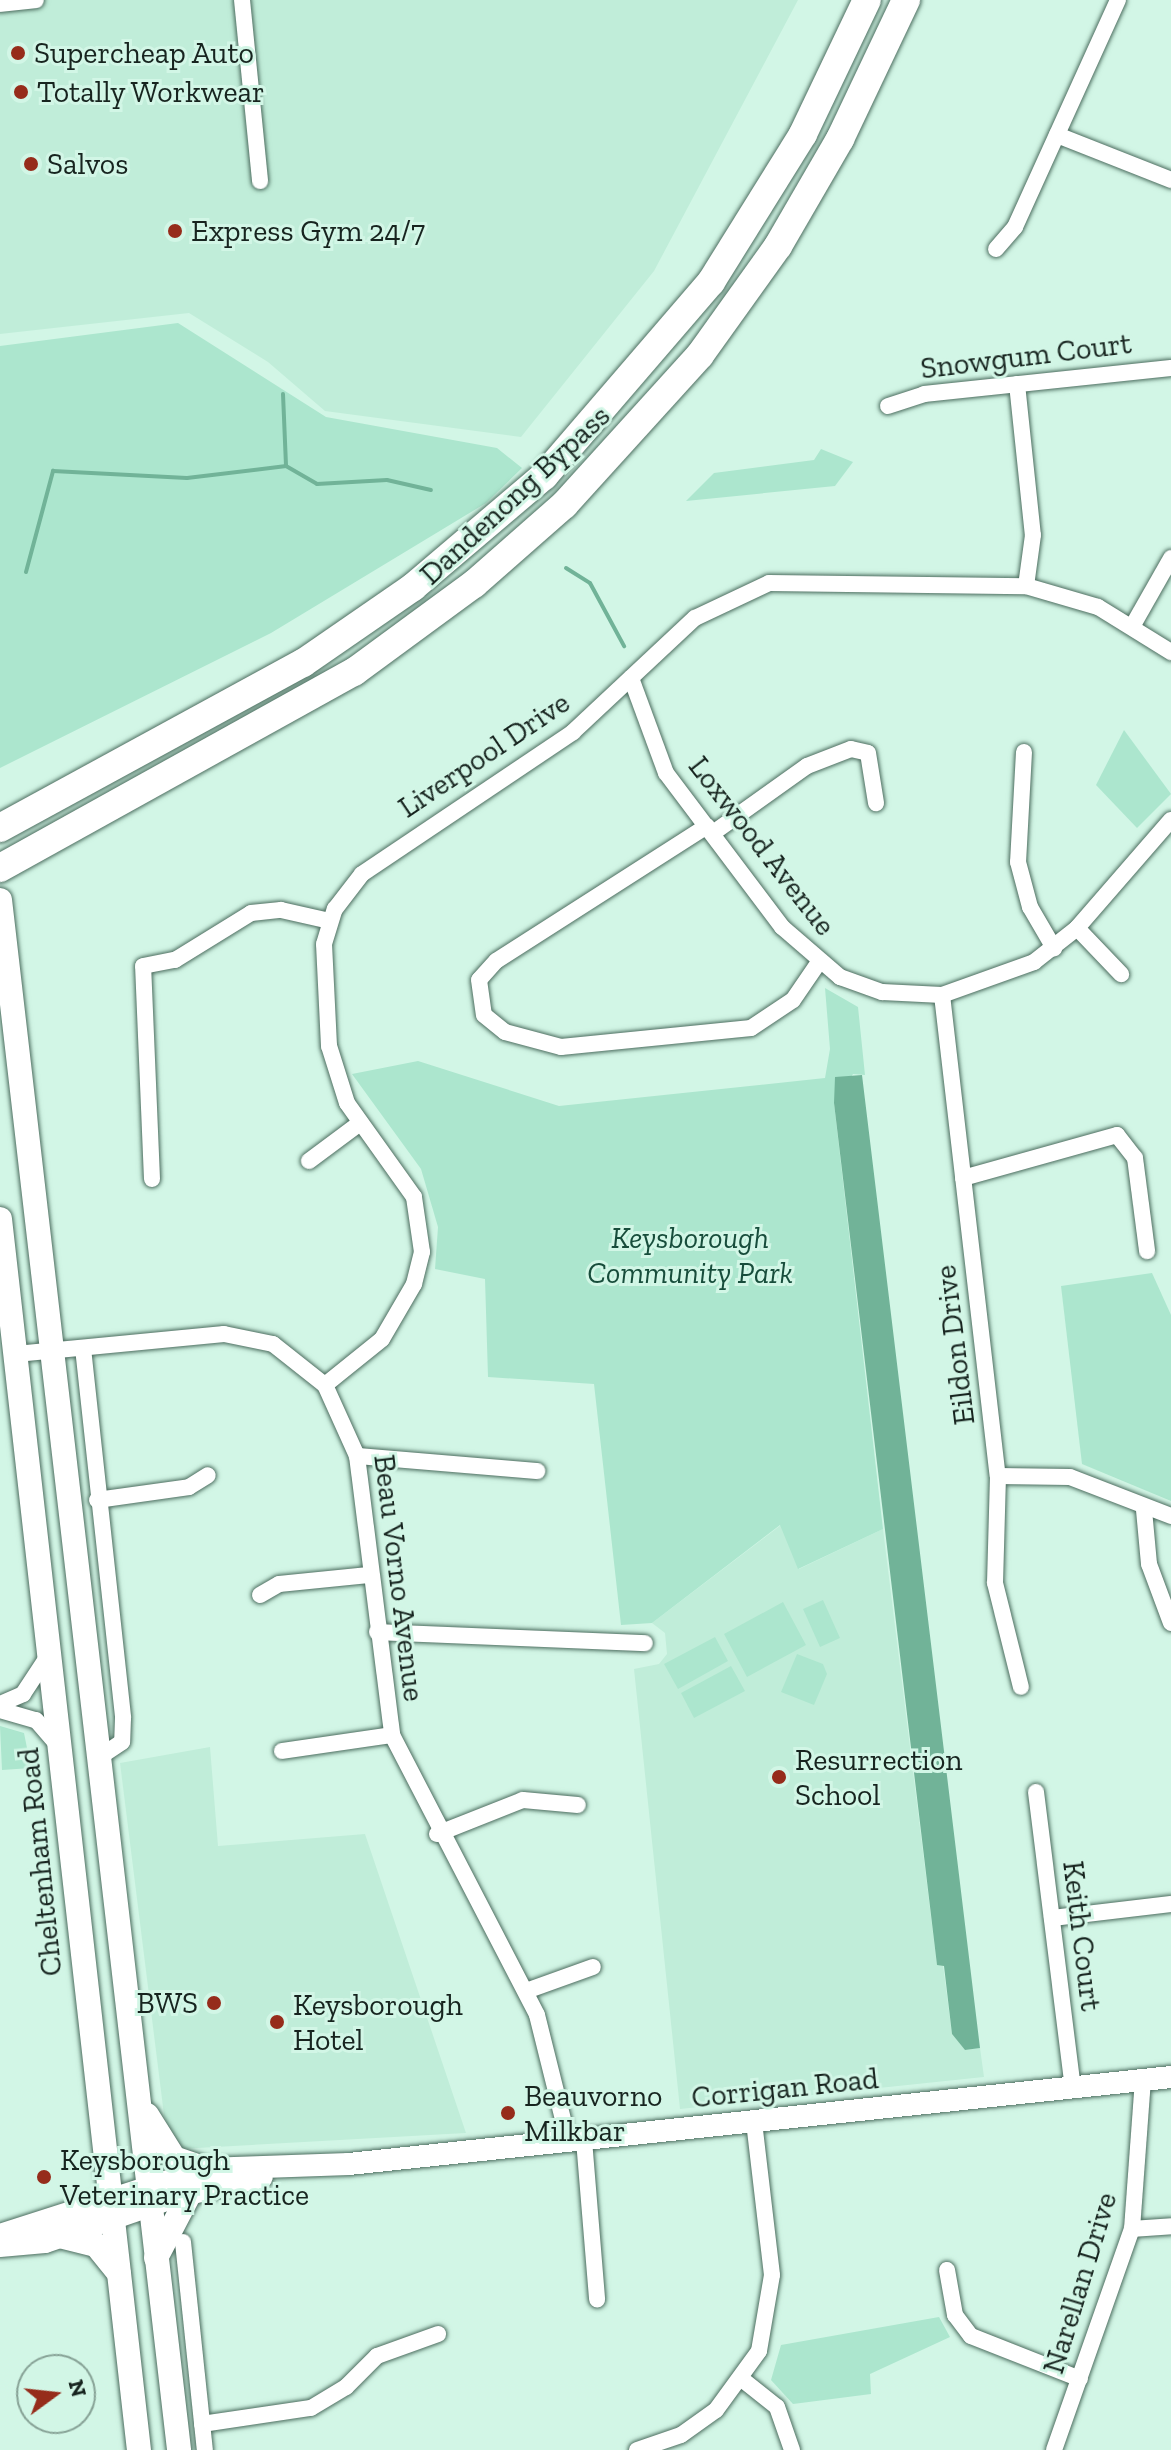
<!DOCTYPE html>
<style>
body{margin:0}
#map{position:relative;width:1171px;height:2450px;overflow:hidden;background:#d2f6e6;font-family:"Zilla Slab",serif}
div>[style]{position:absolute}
.built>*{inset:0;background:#c0edd9}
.green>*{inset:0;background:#ace6ce}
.water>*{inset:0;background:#71b398}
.stream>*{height:4px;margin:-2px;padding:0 2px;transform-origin:2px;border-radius:2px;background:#71b398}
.roads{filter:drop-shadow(0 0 2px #4c6d5f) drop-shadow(0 0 2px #4c6d5f)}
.street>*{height:16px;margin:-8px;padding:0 8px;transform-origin:8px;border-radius:8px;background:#fff}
.secondary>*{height:22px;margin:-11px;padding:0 11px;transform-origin:11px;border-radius:11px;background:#fff}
.primary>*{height:24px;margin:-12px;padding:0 12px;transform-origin:12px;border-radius:12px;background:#fff}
.highway>*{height:28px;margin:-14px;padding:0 14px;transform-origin:14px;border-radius:14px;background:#fff}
.dots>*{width:22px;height:22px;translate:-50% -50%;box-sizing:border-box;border:4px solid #d2f6e6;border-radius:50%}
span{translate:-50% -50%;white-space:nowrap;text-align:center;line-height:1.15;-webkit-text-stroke:6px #d2f6e6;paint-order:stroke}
.poi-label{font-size:30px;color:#17241f}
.left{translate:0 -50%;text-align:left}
.right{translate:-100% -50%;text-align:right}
.street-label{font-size:30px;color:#17241f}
.park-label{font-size:30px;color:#174d3b;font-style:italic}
.north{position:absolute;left:16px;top:2354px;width:80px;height:80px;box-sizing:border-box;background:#d2f6e6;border:2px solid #87a296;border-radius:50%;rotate:75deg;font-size:22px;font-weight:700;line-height:32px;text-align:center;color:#17241f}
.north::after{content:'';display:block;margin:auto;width:28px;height:36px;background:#962c1b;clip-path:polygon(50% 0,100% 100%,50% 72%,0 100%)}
</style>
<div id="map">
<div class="built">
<i style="clip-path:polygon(0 0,798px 0,654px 271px,521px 437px,325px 411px,268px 362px,189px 313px,0 334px)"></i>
<i style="clip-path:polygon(781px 1525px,799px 1569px,883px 1529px,937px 1965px,943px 1965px,952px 2034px,965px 2050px,980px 2048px,984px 2077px,680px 2109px,634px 1669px,659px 1664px,667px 1654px,665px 1633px,652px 1623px)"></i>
<i style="clip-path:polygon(210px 1747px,218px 1846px,365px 1834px,466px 2133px,179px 2149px,164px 2115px,120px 1763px)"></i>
</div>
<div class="green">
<i style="clip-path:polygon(178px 323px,326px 417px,497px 448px,522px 468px,486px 503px,271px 633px,0 768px,0 346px)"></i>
<i style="clip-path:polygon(821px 449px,853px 462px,835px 486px,686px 501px,714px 473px,814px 460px)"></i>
<i style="clip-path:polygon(1124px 730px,1171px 794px,1137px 828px,1096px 785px)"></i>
<i style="clip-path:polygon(825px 988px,858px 1007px,865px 1075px,853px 1074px,834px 1103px,883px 1529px,798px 1569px,780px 1525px,652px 1623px,621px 1625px,594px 1384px,488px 1377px,485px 1279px,435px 1269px,438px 1227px,421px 1169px,352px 1074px,418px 1061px,559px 1106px,825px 1078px,830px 1049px)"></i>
<i style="clip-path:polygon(1152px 1273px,1171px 1315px,1171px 1501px,1082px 1464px,1061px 1286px)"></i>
<i style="clip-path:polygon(823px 1600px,840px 1638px,820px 1647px,803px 1609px)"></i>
<i style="clip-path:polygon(783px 1602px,806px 1645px,747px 1677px,724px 1634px)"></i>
<i style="clip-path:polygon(715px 1637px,728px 1661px,678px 1689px,664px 1664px)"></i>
<i style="clip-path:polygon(797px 1654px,823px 1664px,827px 1674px,814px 1705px,781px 1692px)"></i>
<i style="clip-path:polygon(731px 1666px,745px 1691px,694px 1718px,681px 1693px)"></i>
<i style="clip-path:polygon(0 1726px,24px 1733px,31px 1768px,2px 1770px)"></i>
<i style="clip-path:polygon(939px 2317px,950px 2337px,870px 2374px,871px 2394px,793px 2404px,771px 2380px,781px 2345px)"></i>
</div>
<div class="water">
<i style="clip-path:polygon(862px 1075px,980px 2048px,965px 2050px,952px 2034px,944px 1966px,937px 1965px,834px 1103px,835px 1077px)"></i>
</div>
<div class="stream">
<i style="left:283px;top:394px;width:72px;rotate:87.6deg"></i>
<i style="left:566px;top:568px;width:28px;rotate:32deg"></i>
<i style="left:590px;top:583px;width:72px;rotate:61.6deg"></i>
<i style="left:26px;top:572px;width:105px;rotate:-75deg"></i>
<i style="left:53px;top:471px;width:134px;rotate:3deg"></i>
<i style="left:187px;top:478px;width:100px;rotate:-6.9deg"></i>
<i style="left:286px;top:466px;width:36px;rotate:30deg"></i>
<i style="left:317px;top:484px;width:70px;rotate:-3.3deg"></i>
<i style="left:387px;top:480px;width:45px;rotate:12.8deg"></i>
</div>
<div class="roads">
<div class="street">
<i style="left:242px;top:0;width:182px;rotate:84.3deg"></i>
<i style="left:0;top:4px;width:36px;rotate:-6deg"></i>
<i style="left:1057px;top:135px;width:123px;rotate:21.5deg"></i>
<i style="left:996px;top:249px;width:29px;rotate:-49deg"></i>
<i style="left:1015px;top:227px;width:249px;rotate:-65.6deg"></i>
<i style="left:1017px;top:384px;width:152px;rotate:84deg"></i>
<i style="left:1033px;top:535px;width:51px;rotate:97.8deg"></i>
<i style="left:888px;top:406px;width:38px;rotate:-18deg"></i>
<i style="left:924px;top:394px;width:248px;rotate:-6deg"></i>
<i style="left:1133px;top:625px;width:77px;rotate:-60.4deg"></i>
<i style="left:631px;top:678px;width:101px;rotate:69.8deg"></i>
<i style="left:666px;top:773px;width:193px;rotate:53deg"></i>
<i style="left:782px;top:927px;width:77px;rotate:40.8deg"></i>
<i style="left:840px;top:977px;width:45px;rotate:19.7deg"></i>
<i style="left:882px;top:992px;width:60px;rotate:2.9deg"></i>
<i style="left:942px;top:995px;width:98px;rotate:-19.7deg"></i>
<i style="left:1034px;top:962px;width:55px;rotate:-38.3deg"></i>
<i style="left:1077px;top:928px;width:143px;rotate:-49deg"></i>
<i style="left:1024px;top:752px;width:110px;rotate:93.1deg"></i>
<i style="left:1018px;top:862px;width:47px;rotate:75.1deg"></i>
<i style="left:1030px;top:907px;width:48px;rotate:59.7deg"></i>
<i style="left:707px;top:826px;width:250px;rotate:147.4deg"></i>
<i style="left:496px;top:961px;width:25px;rotate:132deg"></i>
<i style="left:479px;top:980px;width:35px;rotate:82deg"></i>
<i style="left:484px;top:1015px;width:27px;rotate:39deg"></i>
<i style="left:505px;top:1032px;width:58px;rotate:15deg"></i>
<i style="left:561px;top:1047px;width:191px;rotate:-5.7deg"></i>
<i style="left:751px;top:1028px;width:50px;rotate:-33.7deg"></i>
<i style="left:793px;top:1000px;width:46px;rotate:-55.6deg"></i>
<i style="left:713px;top:833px;width:115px;rotate:-35.5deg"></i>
<i style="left:807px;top:766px;width:47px;rotate:-21.1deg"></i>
<i style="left:851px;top:749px;width:17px;rotate:13deg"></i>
<i style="left:868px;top:753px;width:51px;rotate:80.9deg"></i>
<i style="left:1077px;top:928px;width:64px;rotate:46.3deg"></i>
<i style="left:942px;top:995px;width:484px;rotate:83.4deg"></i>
<i style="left:998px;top:1476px;width:107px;rotate:91.6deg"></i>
<i style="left:995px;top:1583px;width:107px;rotate:76deg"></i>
<i style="left:309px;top:1161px;width:64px;rotate:-36.7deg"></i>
<i style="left:963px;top:1178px;width:160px;rotate:-15.6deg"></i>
<i style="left:1117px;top:1135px;width:29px;rotate:52deg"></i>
<i style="left:1135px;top:1158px;width:94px;rotate:82.6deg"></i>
<i style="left:152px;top:1179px;width:213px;rotate:-92.4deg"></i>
<i style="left:143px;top:966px;width:33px;rotate:-11deg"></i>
<i style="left:175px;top:960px;width:89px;rotate:-31.7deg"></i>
<i style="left:251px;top:913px;width:30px;rotate:-6deg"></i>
<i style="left:281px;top:910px;width:50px;rotate:12.7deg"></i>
<i style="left:83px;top:1348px;width:372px;rotate:83.8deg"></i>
<i style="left:123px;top:1718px;width:24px;rotate:92deg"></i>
<i style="left:122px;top:1742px;width:29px;rotate:146deg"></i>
<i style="left:16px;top:1354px;width:209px;rotate:-5.5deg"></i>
<i style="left:224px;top:1334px;width:50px;rotate:11.5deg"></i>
<i style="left:273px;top:1344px;width:66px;rotate:38.3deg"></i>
<i style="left:325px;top:1385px;width:78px;rotate:65.7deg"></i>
<i style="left:357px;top:1456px;width:281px;rotate:82.8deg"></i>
<i style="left:392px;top:1735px;width:315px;rotate:62.6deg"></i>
<i style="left:537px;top:2015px;width:111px;rotate:76deg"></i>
<i style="left:564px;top:2123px;width:20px;rotate:99deg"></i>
<i style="left:325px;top:1385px;width:73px;rotate:-38.9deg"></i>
<i style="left:382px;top:1339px;width:64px;rotate:-59.8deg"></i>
<i style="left:414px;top:1284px;width:33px;rotate:-76deg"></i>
<i style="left:422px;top:1252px;width:56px;rotate:-98.3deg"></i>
<i style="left:414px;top:1197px;width:115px;rotate:-125.5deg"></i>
<i style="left:347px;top:1103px;width:60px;rotate:-107.5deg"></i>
<i style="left:329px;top:1046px;width:102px;rotate:-92.8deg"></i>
<i style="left:324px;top:944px;width:37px;rotate:-73deg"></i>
<i style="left:335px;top:909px;width:44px;rotate:-52.4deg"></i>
<i style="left:362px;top:874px;width:254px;rotate:-33.9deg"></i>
<i style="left:573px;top:732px;width:167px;rotate:-43.1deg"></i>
<i style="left:695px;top:618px;width:82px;rotate:-25.3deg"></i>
<i style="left:769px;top:583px;width:257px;rotate:0.7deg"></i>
<i style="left:1026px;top:586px;width:75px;rotate:16.3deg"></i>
<i style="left:1098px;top:607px;width:86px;rotate:31.7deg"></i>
<i style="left:357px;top:1456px;width:181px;rotate:4.8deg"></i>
<i style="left:998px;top:1476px;width:72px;rotate:0.8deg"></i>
<i style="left:1070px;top:1477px;width:108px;rotate:21.1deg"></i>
<i style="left:97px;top:1500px;width:93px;rotate:-8deg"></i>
<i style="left:189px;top:1487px;width:22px;rotate:-32deg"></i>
<i style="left:1144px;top:1510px;width:54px;rotate:84.7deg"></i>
<i style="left:1149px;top:1564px;width:63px;rotate:69.6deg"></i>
<i style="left:260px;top:1595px;width:22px;rotate:-30deg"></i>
<i style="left:279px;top:1584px;width:90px;rotate:-5.7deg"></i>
<i style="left:377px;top:1632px;width:268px;rotate:2.4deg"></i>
<i style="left:0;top:1704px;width:25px;rotate:-23deg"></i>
<i style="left:23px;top:1694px;width:45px;rotate:-56.7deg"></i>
<i style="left:0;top:1710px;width:37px;rotate:16deg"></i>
<i style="left:36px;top:1720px;width:29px;rotate:49deg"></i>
<i style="left:282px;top:1751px;width:111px;rotate:-8.3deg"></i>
<i style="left:1036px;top:1792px;width:297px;rotate:82.9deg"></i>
<i style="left:437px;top:1834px;width:92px;rotate:-21.6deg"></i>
<i style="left:523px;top:1800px;width:55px;rotate:5.2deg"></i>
<i style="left:1052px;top:1918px;width:120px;rotate:-6.7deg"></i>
<i style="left:526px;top:1991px;width:71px;rotate:-19.7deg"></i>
<i style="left:584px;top:2140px;width:160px;rotate:85.3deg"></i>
<i style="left:1132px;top:2229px;width:39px;rotate:-4deg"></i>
<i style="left:183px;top:2242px;width:209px;rotate:84deg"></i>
<i style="left:947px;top:2270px;width:46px;rotate:79.9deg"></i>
<i style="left:955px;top:2315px;width:26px;rotate:53deg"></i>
<i style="left:971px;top:2336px;width:117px;rotate:21.5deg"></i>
<i style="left:743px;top:2380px;width:43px;rotate:38.5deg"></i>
<i style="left:777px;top:2407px;width:46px;rotate:70.8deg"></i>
<i style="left:202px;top:2424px;width:110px;rotate:-8.4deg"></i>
<i style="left:311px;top:2408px;width:41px;rotate:-31deg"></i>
<i style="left:346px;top:2387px;width:44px;rotate:-45deg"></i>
<i style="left:377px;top:2356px;width:65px;rotate:-19.8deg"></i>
<i style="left:637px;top:2450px;width:46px;rotate:-18.8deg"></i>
<i style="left:681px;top:2435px;width:43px;rotate:-35.5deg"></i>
<i style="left:716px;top:2410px;width:73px;rotate:-53.9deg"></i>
<i style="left:759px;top:2351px;width:77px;rotate:-80.3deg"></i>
<i style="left:772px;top:2275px;width:154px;rotate:-96.7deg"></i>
<i style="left:1054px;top:2450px;width:234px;rotate:-70.6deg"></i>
<i style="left:1132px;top:2229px;width:149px;rotate:-85.8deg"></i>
</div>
<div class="secondary">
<i style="left:0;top:2235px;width:216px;rotate:-17.8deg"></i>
<i style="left:206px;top:2169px;width:143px;rotate:-2deg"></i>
<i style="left:349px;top:2164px;width:827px;rotate:-6.04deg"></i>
<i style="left:0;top:2246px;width:45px;rotate:-5.1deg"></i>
<i style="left:45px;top:2242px;width:138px;rotate:-19.1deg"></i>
<i style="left:175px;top:2197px;width:89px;rotate:-12.9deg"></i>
</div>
<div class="primary">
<i style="left:0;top:900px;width:1560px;rotate:83.41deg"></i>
<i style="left:0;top:1219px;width:1239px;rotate:83.56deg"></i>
<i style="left:147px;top:2115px;width:51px;rotate:57.9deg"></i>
<i style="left:174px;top:2158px;width:34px;rotate:19deg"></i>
<i style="left:64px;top:2237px;width:33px;rotate:14deg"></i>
<i style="left:96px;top:2245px;width:36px;rotate:51deg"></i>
<i style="left:156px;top:2258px;width:73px;rotate:-62.4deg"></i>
</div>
<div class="highway">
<i style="left:0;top:828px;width:345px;rotate:-28.6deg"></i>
<i style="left:303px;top:663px;width:134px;rotate:-34.6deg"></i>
<i style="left:413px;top:587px;width:172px;rotate:-40.3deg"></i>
<i style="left:544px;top:476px;width:256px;rotate:-49.3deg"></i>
<i style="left:711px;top:282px;width:174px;rotate:-58.1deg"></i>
<i style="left:803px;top:134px;width:148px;rotate:-64.5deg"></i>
<i style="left:0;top:868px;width:405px;rotate:-29deg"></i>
<i style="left:354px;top:672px;width:149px;rotate:-36.3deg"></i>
<i style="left:474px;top:584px;width:120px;rotate:-41.3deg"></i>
<i style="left:564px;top:505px;width:202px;rotate:-47.8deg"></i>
<i style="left:700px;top:355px;width:134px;rotate:-54.4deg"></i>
<i style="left:778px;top:246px;width:124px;rotate:-59.9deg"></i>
<i style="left:840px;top:139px;width:154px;rotate:-64.6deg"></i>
</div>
</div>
<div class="dots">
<i style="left:18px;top:53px;background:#962c1b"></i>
<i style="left:21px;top:92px;background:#962c1b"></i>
<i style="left:31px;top:164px;background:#962c1b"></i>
<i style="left:175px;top:231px;background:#962c1b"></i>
<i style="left:779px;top:1777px;background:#962c1b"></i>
<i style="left:214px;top:2003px;background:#962c1b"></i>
<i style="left:277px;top:2022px;background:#962c1b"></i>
<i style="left:508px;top:2113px;background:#962c1b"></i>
<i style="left:44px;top:2177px;background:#962c1b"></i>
</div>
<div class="poi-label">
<span class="left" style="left:34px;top:53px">Supercheap Auto</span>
<span class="left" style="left:37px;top:92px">Totally Workwear</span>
<span class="left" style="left:47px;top:164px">Salvos</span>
<span class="left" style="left:191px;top:231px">Express Gym 24/7</span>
<span class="left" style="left:795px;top:1777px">Resurrection<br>School</span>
<span class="right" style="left:198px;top:2003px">BWS</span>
<span class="left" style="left:293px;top:2022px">Keysborough<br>Hotel</span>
<span class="left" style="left:524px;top:2113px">Beauvorno<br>Milkbar</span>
<span class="left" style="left:60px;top:2177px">Keysborough<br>Veterinary Practice</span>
</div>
<div class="street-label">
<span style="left:1026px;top:356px;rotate:-7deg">Snowgum Court</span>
<span style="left:515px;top:495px;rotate:-43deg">Dandenong Bypass</span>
<span style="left:484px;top:755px;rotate:-34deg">Liverpool Drive</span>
<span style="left:762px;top:846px;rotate:52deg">Loxwood Avenue</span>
<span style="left:955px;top:1345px;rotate:-97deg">Eildon Drive</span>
<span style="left:399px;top:1578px;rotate:83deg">Beau Vorno Avenue</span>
<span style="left:40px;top:1862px;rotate:-96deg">Cheltenham Road</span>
<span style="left:1082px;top:1936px;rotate:83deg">Keith Court</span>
<span style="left:785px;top:2088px;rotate:-6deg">Corrigan Road</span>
<span style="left:1080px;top:2283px;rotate:-73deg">Narellan Drive</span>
</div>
<div class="park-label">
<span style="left:690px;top:1255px">Keysborough<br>Community Park</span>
</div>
<div class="north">N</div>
</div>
